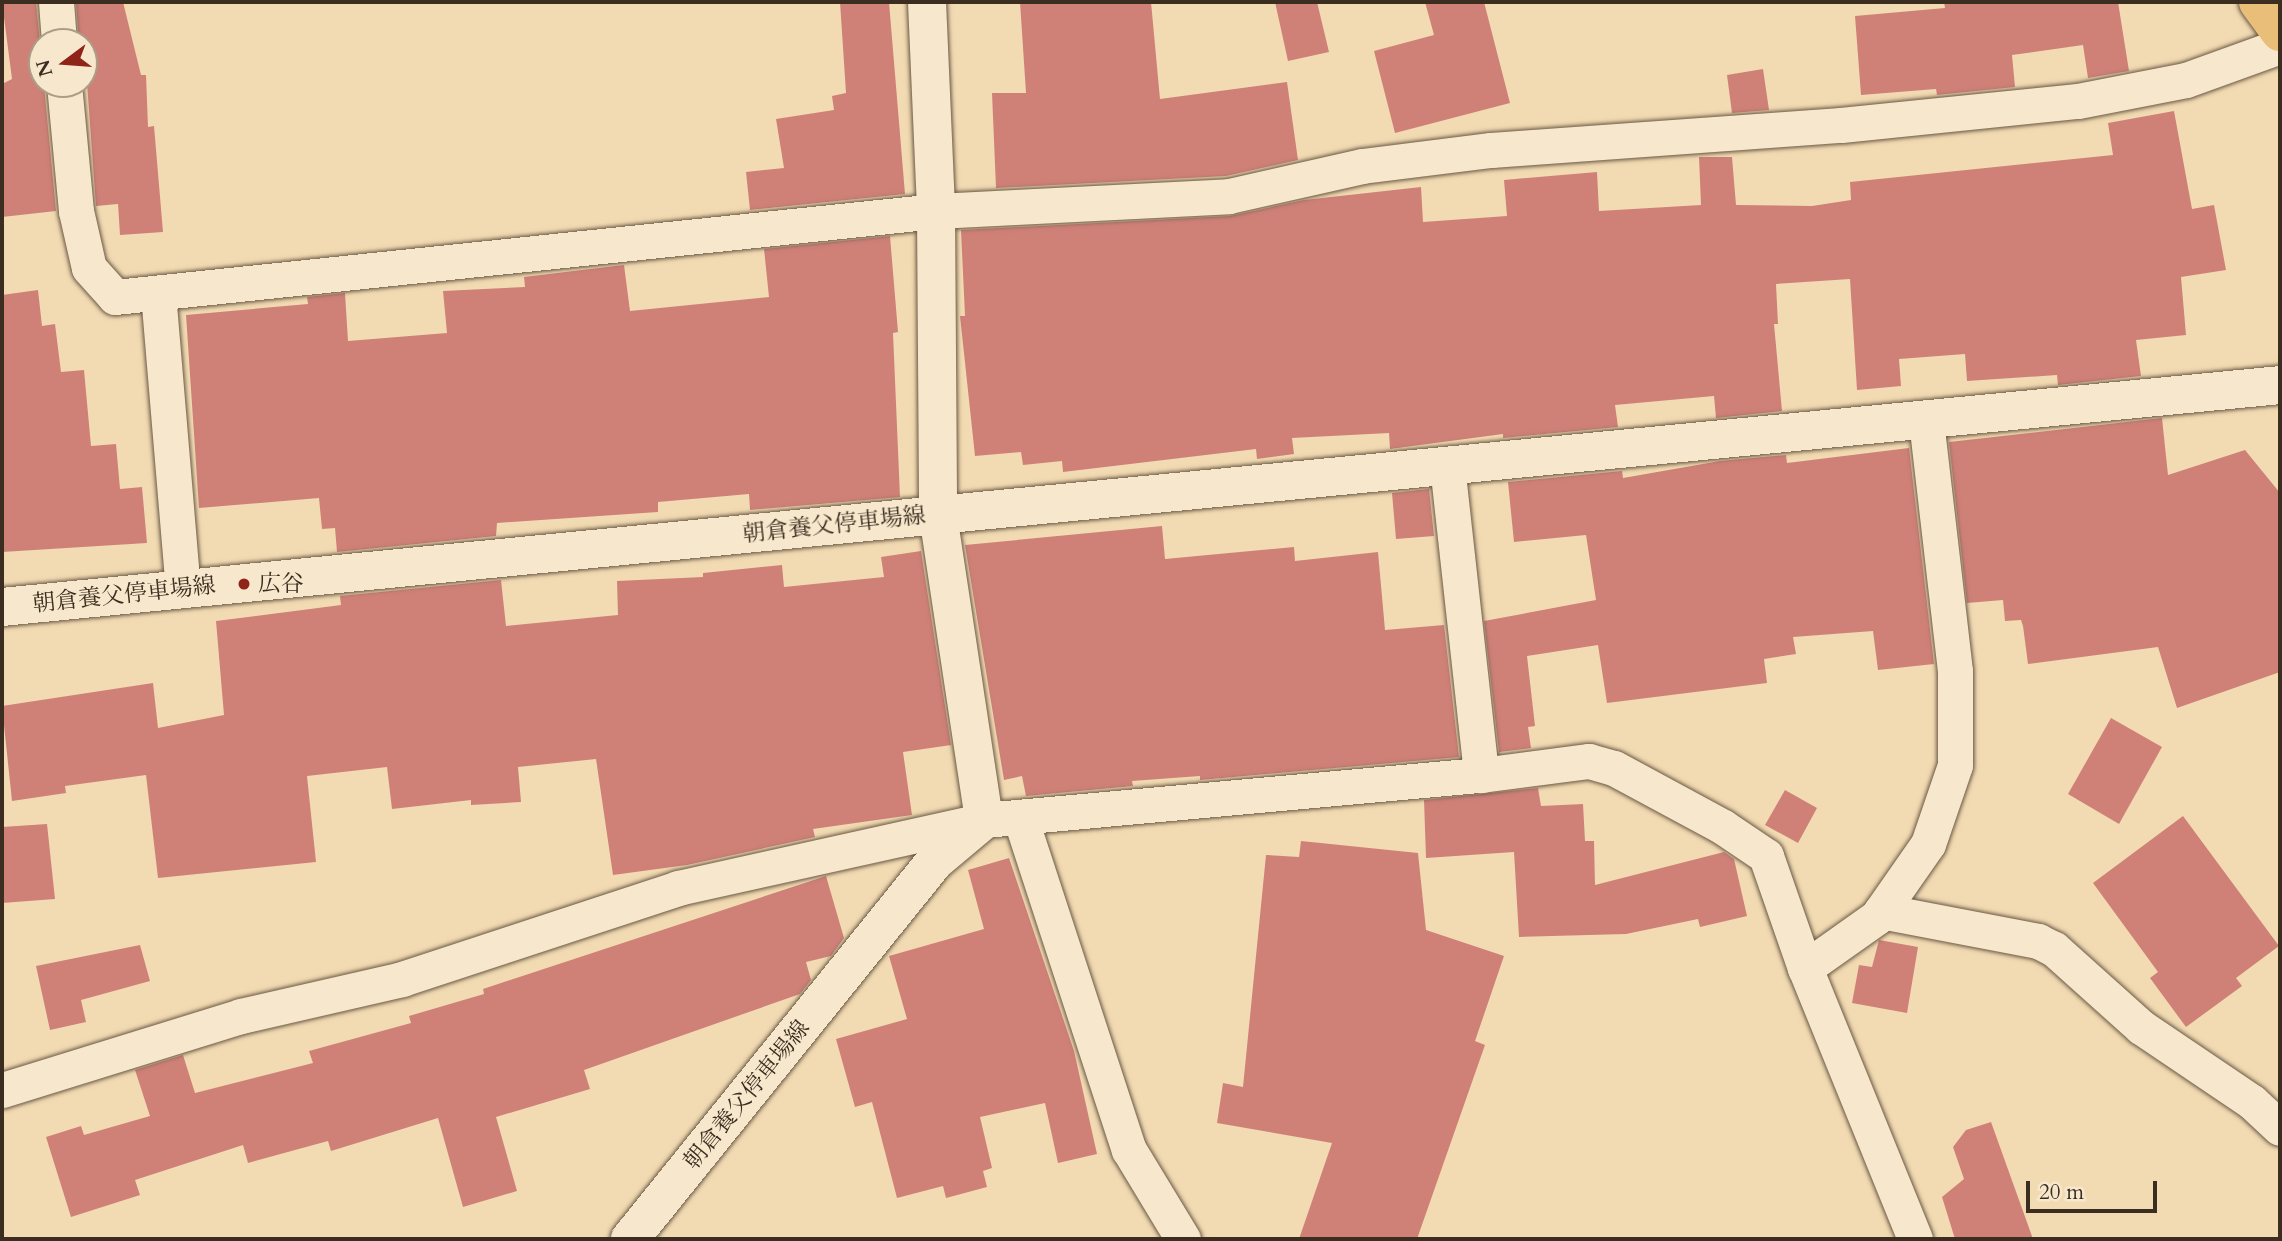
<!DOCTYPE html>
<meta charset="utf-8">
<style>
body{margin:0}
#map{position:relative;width:2282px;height:1241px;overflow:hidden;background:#f2dbb2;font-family:Cardo,"Noto Serif JP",serif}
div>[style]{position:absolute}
.building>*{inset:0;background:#cf8178}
.roads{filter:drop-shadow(0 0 2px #6a5845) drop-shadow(0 0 2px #6a5845)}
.minor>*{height:35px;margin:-17.5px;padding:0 17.5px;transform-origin:17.5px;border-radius:17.5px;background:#f7e8cd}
.tertiary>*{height:38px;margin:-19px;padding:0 19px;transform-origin:19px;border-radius:19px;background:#f7e8cd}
.secondary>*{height:38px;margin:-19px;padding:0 19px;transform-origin:19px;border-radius:19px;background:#f7e8cd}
.primary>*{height:38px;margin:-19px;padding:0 19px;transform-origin:19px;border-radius:19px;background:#e9be79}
.dots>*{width:19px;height:19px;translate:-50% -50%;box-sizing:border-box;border:4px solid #f7e8cd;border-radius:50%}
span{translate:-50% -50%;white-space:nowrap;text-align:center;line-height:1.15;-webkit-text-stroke:5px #f7e8cd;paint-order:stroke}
.street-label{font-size:23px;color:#3c2d21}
.poi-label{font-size:23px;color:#3c2d21}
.left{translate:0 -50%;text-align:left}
.frame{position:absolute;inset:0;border:4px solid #3c2d21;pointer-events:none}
.north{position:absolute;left:28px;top:28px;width:70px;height:70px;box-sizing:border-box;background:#f7e8cd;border:2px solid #ac9d88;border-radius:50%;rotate:254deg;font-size:19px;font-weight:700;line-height:28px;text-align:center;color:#3c2d21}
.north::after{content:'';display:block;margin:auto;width:24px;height:32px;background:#8f2418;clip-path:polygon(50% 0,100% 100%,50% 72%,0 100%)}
.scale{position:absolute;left:2026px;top:1181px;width:131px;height:32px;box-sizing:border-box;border:4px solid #3c2d21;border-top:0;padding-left:9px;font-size:21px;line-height:24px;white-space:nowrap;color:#3c2d21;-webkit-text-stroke:5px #f7e8cd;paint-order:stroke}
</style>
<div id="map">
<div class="building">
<i style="clip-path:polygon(2px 2px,36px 2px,56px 211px,2px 217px,2px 84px,12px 79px)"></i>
<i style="clip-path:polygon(76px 2px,123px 2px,141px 75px,146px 75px,148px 127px,154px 126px,163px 232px,120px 235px,118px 204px,96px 206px,84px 42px,79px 42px)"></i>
<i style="clip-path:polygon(840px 2px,889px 2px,905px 194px,750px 210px,746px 172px,784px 168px,776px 119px,834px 110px,832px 96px,846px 93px)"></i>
<i style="clip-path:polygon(1020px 2px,1151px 2px,1160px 99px,1287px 82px,1298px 160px,1226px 176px,996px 188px,992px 93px,1026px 93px)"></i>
<i style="clip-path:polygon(1275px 2px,1317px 2px,1329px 52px,1288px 61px)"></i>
<i style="clip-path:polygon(1425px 2px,1484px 2px,1510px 103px,1395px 133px,1374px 51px,1434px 35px)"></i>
<i style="clip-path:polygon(1944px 2px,2118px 2px,2129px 71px,2088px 78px,2083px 45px,2012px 55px,2015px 87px,1937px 95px,1936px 89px,1861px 95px,1855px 16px,1945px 8px)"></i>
<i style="clip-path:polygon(1763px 69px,1769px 110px,1732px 113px,1727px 75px)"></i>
<i style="clip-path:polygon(2174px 111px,2192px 209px,2214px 205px,2226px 270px,2181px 277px,2186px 335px,2136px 340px,2141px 376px,2058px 385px,2057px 375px,1967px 381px,1965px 354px,1899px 359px,1901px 386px,1857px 390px,1850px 279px,1776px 284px,1778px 324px,1774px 324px,1782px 411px,1716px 418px,1714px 396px,1615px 405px,1618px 427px,1503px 438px,1503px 434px,1390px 449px,1389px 433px,1292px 438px,1294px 454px,1257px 459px,1256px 449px,1063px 472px,1062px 461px,1023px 465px,1021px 452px,975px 456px,960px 316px,965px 316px,961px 230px,1230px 216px,1304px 200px,1421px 187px,1423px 222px,1507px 216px,1504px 180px,1597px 172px,1599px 211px,1701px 205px,1699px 157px,1732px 157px,1736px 205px,1812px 206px,1851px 200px,1850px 182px,2113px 155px,2108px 123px)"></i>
<i style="clip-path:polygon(890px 236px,898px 332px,893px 333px,900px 497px,750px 510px,749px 494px,658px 502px,658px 512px,497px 523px,496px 536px,337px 552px,335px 528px,322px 529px,319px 498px,199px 508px,186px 315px,308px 304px,307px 297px,345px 293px,348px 341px,447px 333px,443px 291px,525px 287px,524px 277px,624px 265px,630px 311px,769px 297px,764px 249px)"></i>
<i style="clip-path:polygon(38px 290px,42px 326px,55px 324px,61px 372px,84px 370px,91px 446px,116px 444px,120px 489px,142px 487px,147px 543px,2px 552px,2px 295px)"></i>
<i style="clip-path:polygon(2162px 418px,2168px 475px,2245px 450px,2280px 493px,2280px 672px,2177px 708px,2158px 647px,2028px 664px,2023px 626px,2021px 620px,2005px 621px,2003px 600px,1967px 603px,1949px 442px)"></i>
<i style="clip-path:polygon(1909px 448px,1934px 664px,1878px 670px,1873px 631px,1793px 637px,1796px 654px,1764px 659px,1767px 683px,1607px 703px,1598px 645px,1527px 656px,1535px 726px,1528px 727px,1531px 748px,1499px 752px,1484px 621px,1596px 600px,1586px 535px,1514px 542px,1508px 482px,1622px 471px,1623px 478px,1720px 461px,1786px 455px,1787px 463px)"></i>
<i style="clip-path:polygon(1429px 489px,1434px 536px,1396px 539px,1392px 493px)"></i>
<i style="clip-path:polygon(1162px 526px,1165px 559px,1294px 547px,1295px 561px,1378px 552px,1385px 630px,1444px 625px,1459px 757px,1200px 780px,1200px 776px,1132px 781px,1133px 786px,1026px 796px,1022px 776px,1004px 780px,965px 545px)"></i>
<i style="clip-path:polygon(921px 551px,951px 745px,903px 752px,912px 815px,813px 829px,815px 837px,687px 865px,613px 875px,596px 759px,518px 767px,521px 802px,471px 805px,471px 800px,392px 809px,387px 767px,307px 776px,316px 862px,158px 878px,146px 775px,65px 786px,66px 793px,12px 801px,2px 706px,153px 683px,158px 728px,224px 715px,216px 621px,341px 605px,340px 596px,501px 580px,506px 626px,618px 615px,617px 581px,703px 577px,703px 573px,782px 565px,784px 587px,884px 577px,881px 557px)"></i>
<i style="clip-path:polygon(2111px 718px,2162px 747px,2119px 824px,2068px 794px)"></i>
<i style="clip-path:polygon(1538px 788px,1541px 806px,1583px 804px,1585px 841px,1594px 841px,1595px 885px,1724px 852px,1734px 859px,1747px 916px,1700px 927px,1698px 919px,1626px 934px,1519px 937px,1514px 852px,1426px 858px,1424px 800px)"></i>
<i style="clip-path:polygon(1785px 790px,1817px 808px,1798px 843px,1765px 825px)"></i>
<i style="clip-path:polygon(2183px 816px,2279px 946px,2236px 978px,2242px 986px,2186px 1027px,2150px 978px,2158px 972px,2093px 883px)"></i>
<i style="clip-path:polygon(47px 824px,55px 899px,2px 903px,2px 827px)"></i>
<i style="clip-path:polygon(1301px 841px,1418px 853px,1426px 930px,1504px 956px,1475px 1041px,1485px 1045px,1417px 1239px,1299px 1239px,1332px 1143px,1217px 1123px,1223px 1083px,1243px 1087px,1266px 855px,1299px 857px)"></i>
<i style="clip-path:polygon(1009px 858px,1074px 1051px,1097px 1154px,1058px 1163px,1045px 1103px,980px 1117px,992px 1168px,983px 1171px,987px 1187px,946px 1198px,943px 1186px,897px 1198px,872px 1102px,855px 1107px,836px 1039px,907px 1019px,889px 956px,984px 929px,968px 870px)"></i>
<i style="clip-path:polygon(826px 876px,844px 938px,831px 956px,806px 962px,811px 980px,800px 994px,584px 1070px,590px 1089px,496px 1117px,517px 1191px,463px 1207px,438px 1118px,331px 1151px,328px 1141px,248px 1163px,243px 1145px,135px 1180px,140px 1195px,71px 1217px,46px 1137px,81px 1126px,84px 1135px,150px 1116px,135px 1070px,183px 1055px,195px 1093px,313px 1063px,309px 1051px,411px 1023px,409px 1016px,484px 994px,483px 989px)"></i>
<i style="clip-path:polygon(1879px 940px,1918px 947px,1907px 1013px,1852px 1003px,1859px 965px,1872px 967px)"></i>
<i style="clip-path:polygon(140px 945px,150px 981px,81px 1000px,86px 1022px,50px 1030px,36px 966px)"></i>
<i style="clip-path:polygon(1991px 1122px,2033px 1239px,1955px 1239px,1942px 1197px,1964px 1179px,1953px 1147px,1966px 1130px)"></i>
</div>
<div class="roads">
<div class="minor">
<i style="left:56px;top:2px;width:40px;rotate:85.7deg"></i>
<i style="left:64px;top:84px;width:128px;rotate:84.6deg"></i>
<i style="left:76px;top:211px;width:58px;rotate:77.2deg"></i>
<i style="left:89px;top:268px;width:39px;rotate:48deg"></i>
<i style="left:115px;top:297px;width:825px;rotate:-5.98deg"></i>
<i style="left:936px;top:211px;width:293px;rotate:-2.9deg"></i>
<i style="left:1229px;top:196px;width:136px;rotate:-12.7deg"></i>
<i style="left:1362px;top:166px;width:130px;rotate:-7.1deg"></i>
<i style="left:1491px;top:150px;width:351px;rotate:-4.1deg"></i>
<i style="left:1841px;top:125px;width:238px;rotate:-5.8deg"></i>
<i style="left:2078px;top:101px;width:110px;rotate:-11deg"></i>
<i style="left:2186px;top:80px;width:100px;rotate:-19.9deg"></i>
<i style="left:158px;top:293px;width:298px;rotate:85.2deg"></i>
<i style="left:1447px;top:465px;width:312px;rotate:83.7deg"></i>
<i style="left:1020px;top:817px;width:350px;rotate:71.9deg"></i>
<i style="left:1129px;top:1150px;width:104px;rotate:58.8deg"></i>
<i style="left:1881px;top:911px;width:160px;rotate:10.8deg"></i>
<i style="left:2038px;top:941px;width:18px;rotate:27deg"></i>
<i style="left:2054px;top:949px;width:117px;rotate:41.9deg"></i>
<i style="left:2141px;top:1027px;width:134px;rotate:34deg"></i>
<i style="left:2252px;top:1102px;width:38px;rotate:43deg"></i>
<i style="left:1805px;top:968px;width:88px;rotate:-35.3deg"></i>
<i style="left:1877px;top:917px;width:89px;rotate:-55.1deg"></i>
<i style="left:1928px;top:844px;width:83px;rotate:-71.1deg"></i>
<i style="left:1955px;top:765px;width:94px;rotate:-90deg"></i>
<i style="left:1955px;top:671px;width:253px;rotate:-96.6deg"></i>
<i style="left:2px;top:1090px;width:250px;rotate:-17.2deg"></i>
<i style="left:241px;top:1016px;width:165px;rotate:-12.9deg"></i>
<i style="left:402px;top:979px;width:291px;rotate:-18.2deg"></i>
<i style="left:678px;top:888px;width:313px;rotate:-12.5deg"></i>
<i style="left:984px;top:820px;width:499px;rotate:-5.2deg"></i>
<i style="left:1481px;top:775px;width:109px;rotate:-7.4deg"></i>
<i style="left:1589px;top:761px;width:26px;rotate:16deg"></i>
<i style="left:1614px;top:768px;width:124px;rotate:28.4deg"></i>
<i style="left:1723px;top:827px;width:52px;rotate:34deg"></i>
<i style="left:1766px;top:856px;width:119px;rotate:70.8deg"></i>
<i style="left:1805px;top:968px;width:292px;rotate:67.9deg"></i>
</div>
<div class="tertiary">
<i style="left:927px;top:2px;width:209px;rotate:87.5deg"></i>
<i style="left:936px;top:211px;width:304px;rotate:89.6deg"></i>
<i style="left:938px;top:515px;width:1348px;rotate:-5.53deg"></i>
</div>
<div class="secondary">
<i style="left:2px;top:607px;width:941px;rotate:-5.61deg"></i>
<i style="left:938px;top:515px;width:308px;rotate:81.4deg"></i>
<i style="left:984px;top:820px;width:64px;rotate:140.1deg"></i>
<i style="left:935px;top:861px;width:486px;rotate:128.9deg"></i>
</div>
<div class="primary">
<i style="left:2258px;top:2px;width:37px;rotate:54deg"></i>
</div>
</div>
<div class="dots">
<i style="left:244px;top:584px;background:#8f2418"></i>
</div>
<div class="street-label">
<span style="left:834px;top:525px;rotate:-6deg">朝倉養父停車場線</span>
<span style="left:124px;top:595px;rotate:-6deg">朝倉養父停車場線</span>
<span style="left:747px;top:1095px;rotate:-51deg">朝倉養父停車場線</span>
</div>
<div class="poi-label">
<span class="left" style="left:258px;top:584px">広谷</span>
</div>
<div class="frame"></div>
<div class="north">N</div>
<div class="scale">20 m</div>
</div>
